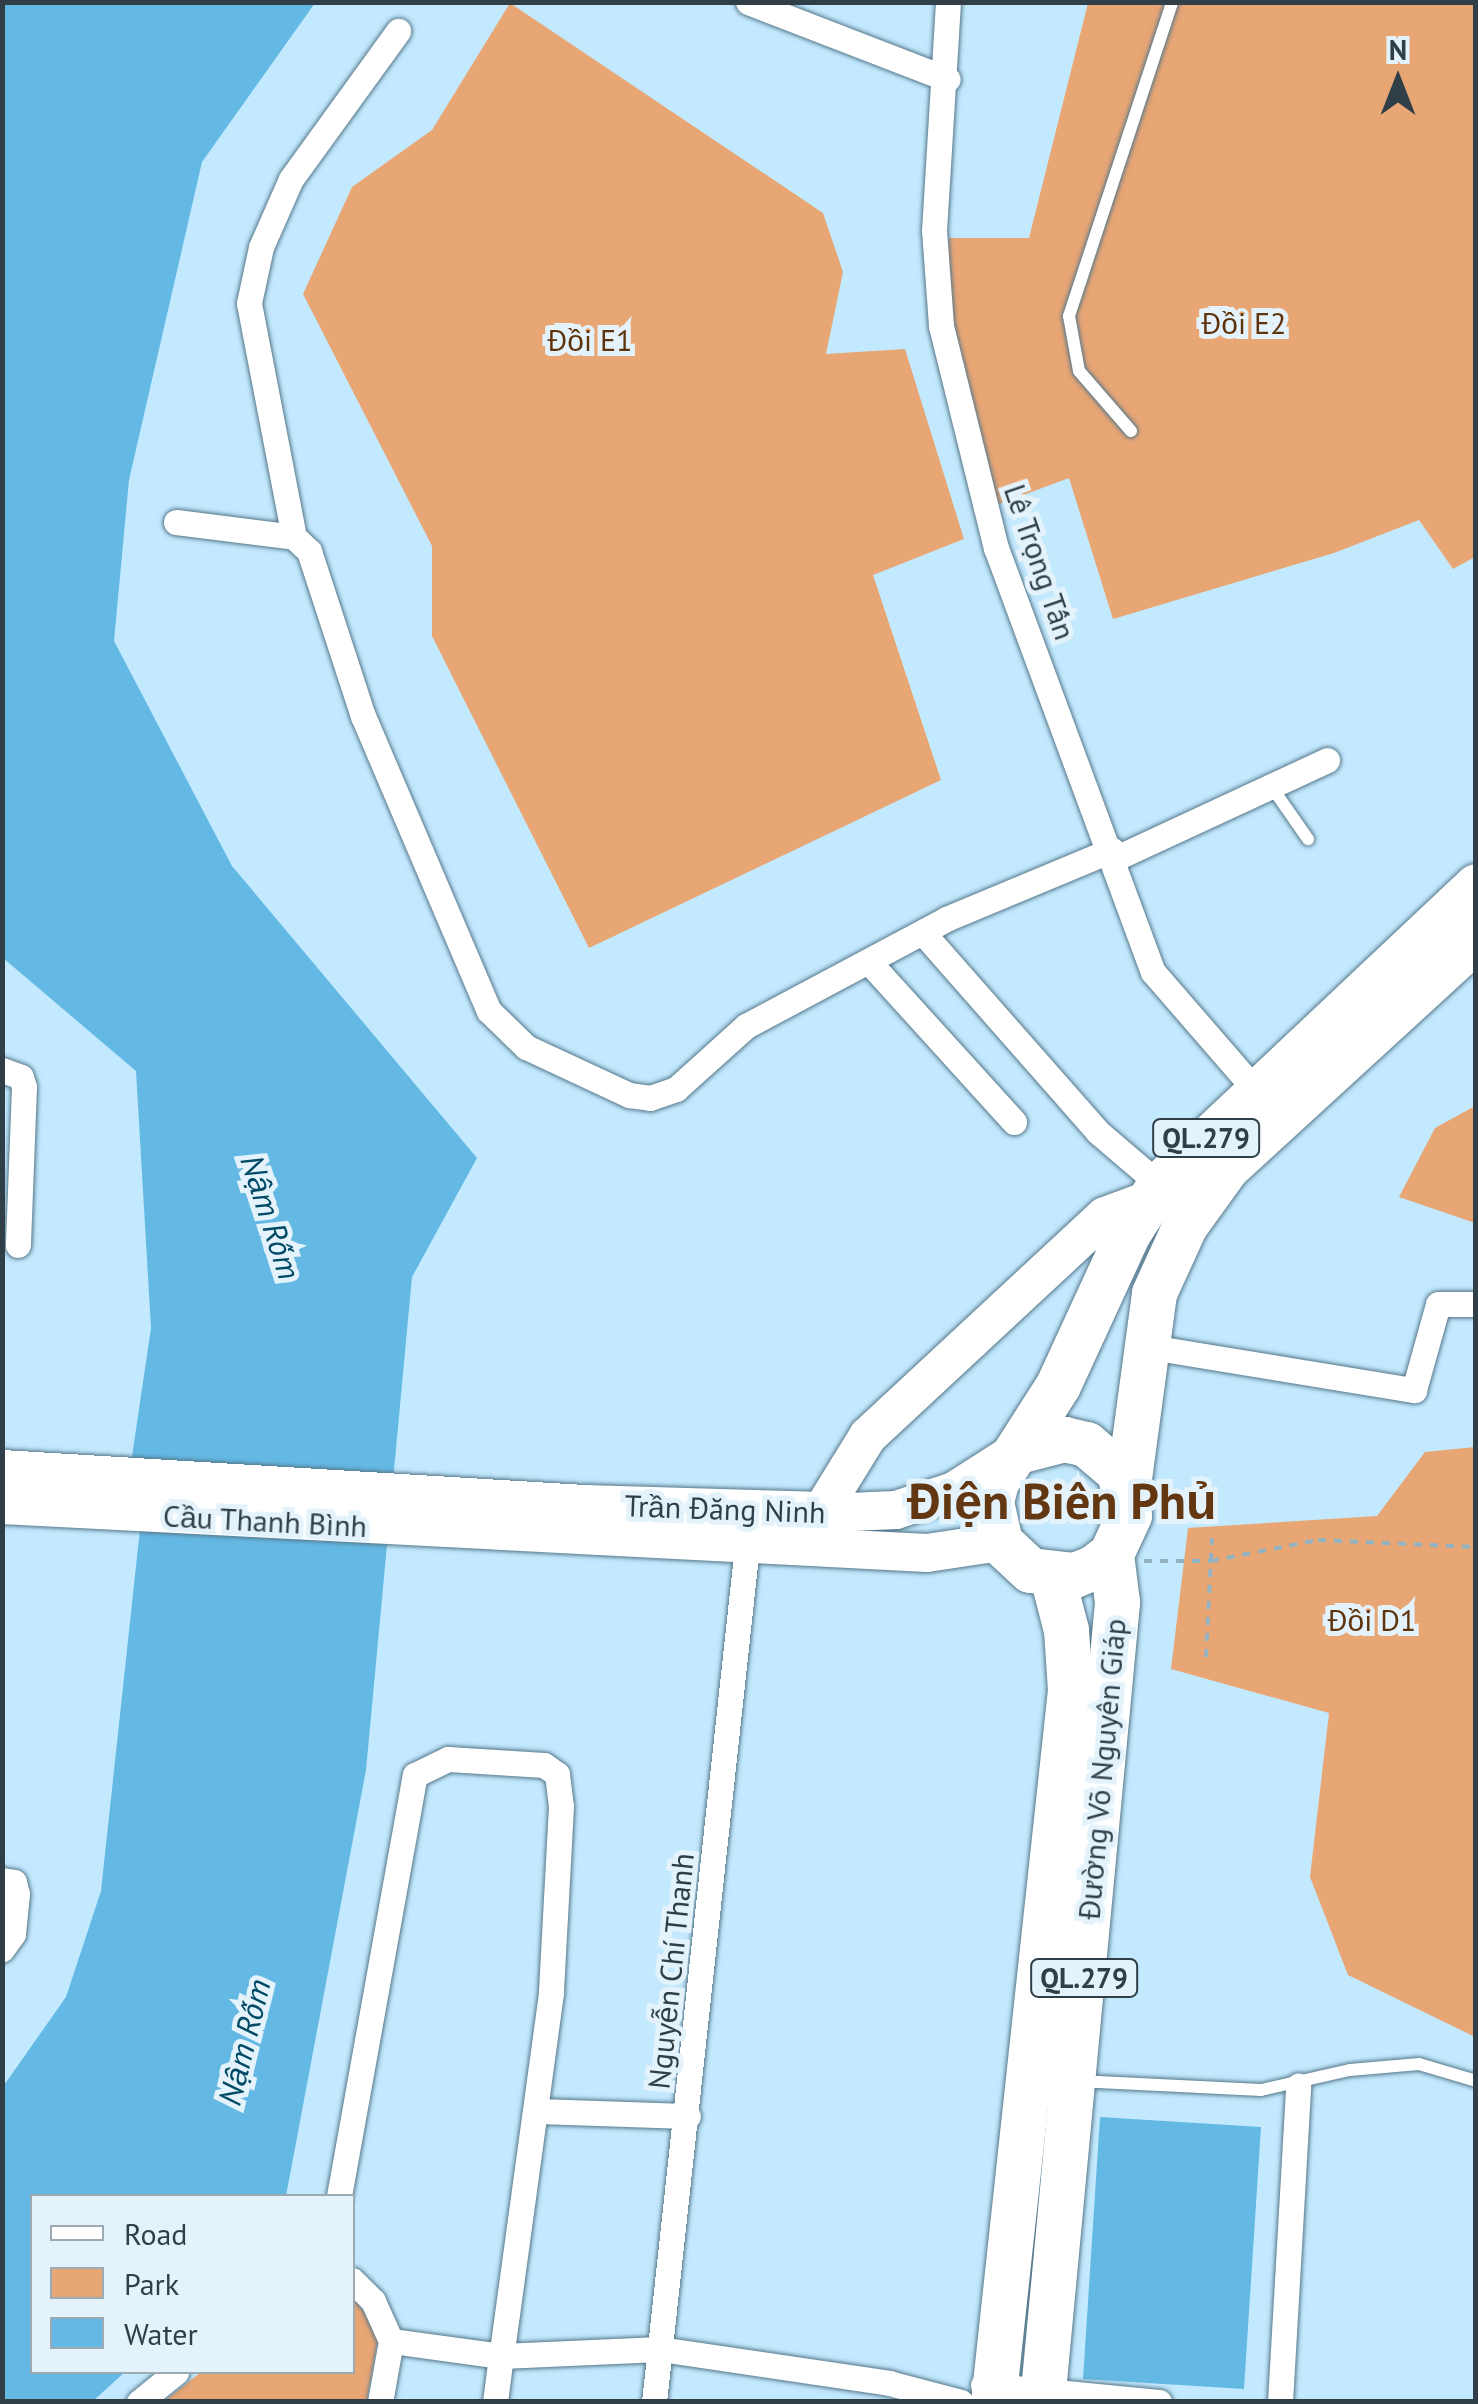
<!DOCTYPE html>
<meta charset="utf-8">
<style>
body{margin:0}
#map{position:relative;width:1478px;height:2404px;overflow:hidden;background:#c3e9fe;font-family:"PT Sans",sans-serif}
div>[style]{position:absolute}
.green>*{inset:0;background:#e8a675}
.water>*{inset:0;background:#64b9e4}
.path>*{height:4px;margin-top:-2px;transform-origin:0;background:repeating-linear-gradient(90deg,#93b2c2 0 8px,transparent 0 16px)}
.roads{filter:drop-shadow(0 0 2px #55778a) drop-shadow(0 0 2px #55778a)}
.lane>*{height:12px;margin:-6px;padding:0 6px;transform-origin:6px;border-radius:6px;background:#fff}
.street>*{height:25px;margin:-12.5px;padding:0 12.5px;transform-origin:12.5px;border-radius:12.5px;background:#fff}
.primary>*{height:38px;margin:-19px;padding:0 19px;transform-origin:19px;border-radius:19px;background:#fff}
.highway>*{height:45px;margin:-22.5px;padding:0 22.5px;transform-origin:22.5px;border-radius:22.5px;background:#fff}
span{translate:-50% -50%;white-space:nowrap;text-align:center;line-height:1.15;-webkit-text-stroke:10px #e4f3fb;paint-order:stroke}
.shield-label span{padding:2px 8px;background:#e4f3fb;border:2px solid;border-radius:8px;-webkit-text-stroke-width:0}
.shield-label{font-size:28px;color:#303f47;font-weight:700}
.park-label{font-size:30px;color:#5e330c}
.street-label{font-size:30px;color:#303f47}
.water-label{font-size:32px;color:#004a66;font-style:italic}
.town-label{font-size:50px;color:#633711;font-weight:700}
.frame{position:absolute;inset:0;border:5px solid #303f47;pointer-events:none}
.legend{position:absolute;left:30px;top:2194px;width:325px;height:180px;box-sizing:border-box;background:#e4f3fb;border:2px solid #9cabb3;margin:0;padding:12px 18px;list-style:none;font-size:30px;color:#303f47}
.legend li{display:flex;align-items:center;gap:20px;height:50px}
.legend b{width:50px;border:2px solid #9cabb3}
.north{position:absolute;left:1348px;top:30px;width:100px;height:100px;-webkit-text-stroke:8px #e4f3fb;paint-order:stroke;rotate:0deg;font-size:28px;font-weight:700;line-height:40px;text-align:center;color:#303f47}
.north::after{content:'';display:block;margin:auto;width:35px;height:45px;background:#303f47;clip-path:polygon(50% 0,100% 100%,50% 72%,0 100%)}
</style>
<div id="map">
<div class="green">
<i style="clip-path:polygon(510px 3px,823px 213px,843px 272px,826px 354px,905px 349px,964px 539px,873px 575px,941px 780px,589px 948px,432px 636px,432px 546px,303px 294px,352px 187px,432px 130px)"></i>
<i style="clip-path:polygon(1088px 3px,1475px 3px,1475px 557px,1453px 569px,1419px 520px,1334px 553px,1113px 619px,1069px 478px,986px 509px,941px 326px,949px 238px,1029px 238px)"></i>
<i style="clip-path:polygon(1475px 1106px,1475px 1223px,1399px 1197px,1435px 1128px)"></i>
<i style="clip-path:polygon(1475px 1447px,1476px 1447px,1475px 2037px,1348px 1975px,1310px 1877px,1329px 1713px,1171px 1669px,1188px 1528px,1377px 1516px,1425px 1452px)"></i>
<i style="clip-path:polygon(353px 2297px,379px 2333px,367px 2401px,163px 2402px,201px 2372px,352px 2372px)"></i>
</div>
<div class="water">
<i style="clip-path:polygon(3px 3px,315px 3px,202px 162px,129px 480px,114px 641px,232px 866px,477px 1158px,412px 1277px,366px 1770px,286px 2196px,32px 2196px,32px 2372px,125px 2372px,93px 2401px,3px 2401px,2px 2088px,66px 1997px,101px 1891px,140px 1529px,131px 1463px,151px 1328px,136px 1071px,3px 958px)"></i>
<i style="clip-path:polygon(1100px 2117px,1261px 2127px,1244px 2389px,1083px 2379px)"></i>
</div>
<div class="path">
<i style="left:1144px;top:1561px;width:67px"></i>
<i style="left:1211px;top:1561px;width:109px;rotate:-11.1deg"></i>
<i style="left:1318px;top:1540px;width:158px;rotate:2.5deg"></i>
<i style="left:1206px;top:1657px;width:119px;rotate:-87.1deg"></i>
</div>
<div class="roads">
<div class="lane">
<i style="left:1131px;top:431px;width:79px;rotate:-130.9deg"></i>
<i style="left:1079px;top:371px;width:56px;rotate:-100.3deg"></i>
<i style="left:1069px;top:316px;width:330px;rotate:-71.8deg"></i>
<i style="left:1271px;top:786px;width:65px;rotate:55.1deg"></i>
<i style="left:1078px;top:2081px;width:183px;rotate:2.8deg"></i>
<i style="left:1261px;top:2090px;width:91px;rotate:-12.7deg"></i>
<i style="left:1350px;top:2070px;width:69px;rotate:-5deg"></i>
<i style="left:1419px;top:2064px;width:59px;rotate:16.6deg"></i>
</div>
<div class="street">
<i style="left:748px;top:2px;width:214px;rotate:21.1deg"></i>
<i style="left:948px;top:2px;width:228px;rotate:93.5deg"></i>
<i style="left:934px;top:230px;width:96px;rotate:85.8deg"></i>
<i style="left:941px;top:326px;width:229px;rotate:76.1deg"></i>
<i style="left:996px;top:548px;width:452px;rotate:69.7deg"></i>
<i style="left:1153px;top:972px;width:169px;rotate:49.1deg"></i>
<i style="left:176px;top:522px;width:119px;rotate:7.2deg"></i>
<i style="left:294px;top:537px;width:21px;rotate:43deg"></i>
<i style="left:309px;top:551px;width:174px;rotate:71.9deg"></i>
<i style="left:363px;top:716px;width:321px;rotate:66.9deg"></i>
<i style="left:489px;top:1011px;width:52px;rotate:44.2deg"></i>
<i style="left:526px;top:1047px;width:114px;rotate:25deg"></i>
<i style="left:629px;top:1095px;width:21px;rotate:8deg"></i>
<i style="left:650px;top:1098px;width:28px;rotate:-19deg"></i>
<i style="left:676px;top:1089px;width:94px;rotate:-42deg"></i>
<i style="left:746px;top:1026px;width:227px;rotate:-28.1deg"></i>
<i style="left:946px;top:919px;width:180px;rotate:-22.6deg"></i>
<i style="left:294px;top:537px;width:238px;rotate:-100.9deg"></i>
<i style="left:249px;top:303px;width:57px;rotate:-77.9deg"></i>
<i style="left:261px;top:247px;width:74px;rotate:-66.2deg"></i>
<i style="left:291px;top:179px;width:183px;rotate:-54.1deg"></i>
<i style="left:1114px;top:859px;width:235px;rotate:-24.9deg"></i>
<i style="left:924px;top:934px;width:264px;rotate:48.7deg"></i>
<i style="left:1098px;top:1132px;width:91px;rotate:40.5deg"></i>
<i style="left:869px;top:962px;width:216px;rotate:47.8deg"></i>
<i style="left:2px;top:1070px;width:20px;rotate:20deg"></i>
<i style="left:21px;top:1077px;width:10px;rotate:73deg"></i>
<i style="left:24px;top:1087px;width:158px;rotate:92.2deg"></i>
<i style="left:1144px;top:1346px;width:274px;rotate:9.3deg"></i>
<i style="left:1414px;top:1390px;width:89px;rotate:-74.4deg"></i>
<i style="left:1438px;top:1304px;width:38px"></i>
<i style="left:2px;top:1880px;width:12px;rotate:9deg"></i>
<i style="left:14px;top:1882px;width:12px;rotate:76deg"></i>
<i style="left:17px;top:1894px;width:40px;rotate:95.7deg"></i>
<i style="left:13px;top:1934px;width:19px;rotate:126deg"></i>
<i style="left:536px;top:2111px;width:152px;rotate:1.9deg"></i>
<i style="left:339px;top:2196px;width:428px;rotate:-79.8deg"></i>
<i style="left:415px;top:1775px;width:37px;rotate:-26deg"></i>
<i style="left:448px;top:1759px;width:96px;rotate:3.6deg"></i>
<i style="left:544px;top:1765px;width:16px;rotate:35deg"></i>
<i style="left:557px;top:1774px;width:32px;rotate:83deg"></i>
<i style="left:561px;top:1806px;width:187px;rotate:93.1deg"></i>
<i style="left:551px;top:1993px;width:366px;rotate:97.8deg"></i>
<i style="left:501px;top:2356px;width:111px;rotate:-172.2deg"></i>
<i style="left:352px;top:2280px;width:30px;rotate:45deg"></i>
<i style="left:373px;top:2301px;width:44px;rotate:65.8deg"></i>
<i style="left:391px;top:2341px;width:62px;rotate:100.2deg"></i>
<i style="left:983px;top:2385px;width:177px;rotate:5.5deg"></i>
<i style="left:139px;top:2402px;width:48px;rotate:-39deg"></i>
<i style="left:495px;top:2402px;width:46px;rotate:-82.6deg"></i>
<i style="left:501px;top:2356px;width:159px;rotate:-2.5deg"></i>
<i style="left:660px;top:2349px;width:232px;rotate:8.4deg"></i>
<i style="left:889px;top:2383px;width:74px;rotate:14.8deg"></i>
<i style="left:654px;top:2402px;width:861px;rotate:-83.8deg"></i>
<i style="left:1280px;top:2402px;width:317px;rotate:-86.7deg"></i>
</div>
<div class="primary">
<i style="left:2px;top:1469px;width:584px;rotate:3.44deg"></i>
<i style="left:585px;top:1504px;width:263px;rotate:1.7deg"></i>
<i style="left:848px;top:1512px;width:48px;rotate:-2.4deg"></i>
<i style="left:896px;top:1510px;width:61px;rotate:-18.1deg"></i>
<i style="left:954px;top:1491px;width:72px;rotate:-32.6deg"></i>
<i style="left:2px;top:1505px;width:926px;rotate:2.97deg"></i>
<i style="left:927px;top:1553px;width:74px;rotate:-8.6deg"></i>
<i style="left:821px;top:1512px;width:89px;rotate:-58.3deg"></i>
<i style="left:868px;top:1436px;width:323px;rotate:-42.9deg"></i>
<i style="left:1105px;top:1216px;width:46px;rotate:-20.4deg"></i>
</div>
<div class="highway">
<i style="left:1018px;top:1451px;width:48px;rotate:-14.6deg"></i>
<i style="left:1064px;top:1439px;width:23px;rotate:13deg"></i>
<i style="left:1086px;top:1444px;width:43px;rotate:40.3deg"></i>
<i style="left:1119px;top:1472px;width:44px;rotate:76.9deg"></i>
<i style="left:1129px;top:1515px;width:43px;rotate:114.8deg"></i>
<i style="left:1111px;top:1554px;width:21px;rotate:143deg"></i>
<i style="left:1094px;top:1567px;width:22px;rotate:158deg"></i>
<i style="left:1074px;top:1575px;width:44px;rotate:-173.5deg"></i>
<i style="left:1030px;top:1570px;width:41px;rotate:-137deg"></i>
<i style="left:1000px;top:1542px;width:41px;rotate:-102.7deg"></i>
<i style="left:991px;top:1502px;width:21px;rotate:-76deg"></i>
<i style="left:996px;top:1482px;width:115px;rotate:-57.4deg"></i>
<i style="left:1058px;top:1385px;width:167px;rotate:-65.3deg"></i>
<i style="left:1128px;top:1233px;width:57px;rotate:-57.1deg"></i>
<i style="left:1159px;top:1185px;width:436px;rotate:-43.3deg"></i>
<i style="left:1127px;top:1493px;width:202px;rotate:-82.3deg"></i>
<i style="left:1154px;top:1293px;width:75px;rotate:-65.5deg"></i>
<i style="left:1185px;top:1225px;width:72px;rotate:-54.1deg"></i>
<i style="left:1227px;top:1167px;width:338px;rotate:-42.5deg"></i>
<i style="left:993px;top:2402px;width:716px;rotate:-83.83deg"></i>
<i style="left:1070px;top:1690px;width:60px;rotate:-93.8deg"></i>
<i style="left:1066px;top:1630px;width:56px;rotate:-104.5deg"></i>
<i style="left:1042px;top:2402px;width:804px;rotate:-84.64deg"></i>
<i style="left:1117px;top:1602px;width:48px;rotate:-97.1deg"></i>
</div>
</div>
<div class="shield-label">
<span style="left:1206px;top:1138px">QL.279</span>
<span style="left:1084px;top:1978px">QL.279</span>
</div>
<div class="park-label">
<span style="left:1244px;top:323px">Đồi E2</span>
<span style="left:590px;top:340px">Đồi E1</span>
<span style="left:1372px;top:1620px">Đồi D1</span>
</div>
<div class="street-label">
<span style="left:1040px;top:562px;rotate:71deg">Lê Trọng Tấn</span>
<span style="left:725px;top:1509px;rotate:2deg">Trần Đăng Ninh</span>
<span style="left:265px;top:1521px;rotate:3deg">Cầu Thanh Bình</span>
<span style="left:1102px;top:1769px;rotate:-85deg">Đường Võ Nguyên Giáp</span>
<span style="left:671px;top:1971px;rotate:-84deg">Nguyễn Chí Thanh</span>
</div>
<div class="water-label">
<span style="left:271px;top:1217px;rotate:72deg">Nậm Rốm</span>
<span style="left:244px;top:2042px;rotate:-76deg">Nậm Rốm</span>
</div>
<div class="town-label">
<span style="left:1062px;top:1501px">Điện Biên Phủ</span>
</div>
<div class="frame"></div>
<ul class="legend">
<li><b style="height:12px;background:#fff"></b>Road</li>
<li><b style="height:28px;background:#e8a675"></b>Park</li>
<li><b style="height:28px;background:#64b9e4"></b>Water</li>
</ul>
<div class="north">N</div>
</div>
